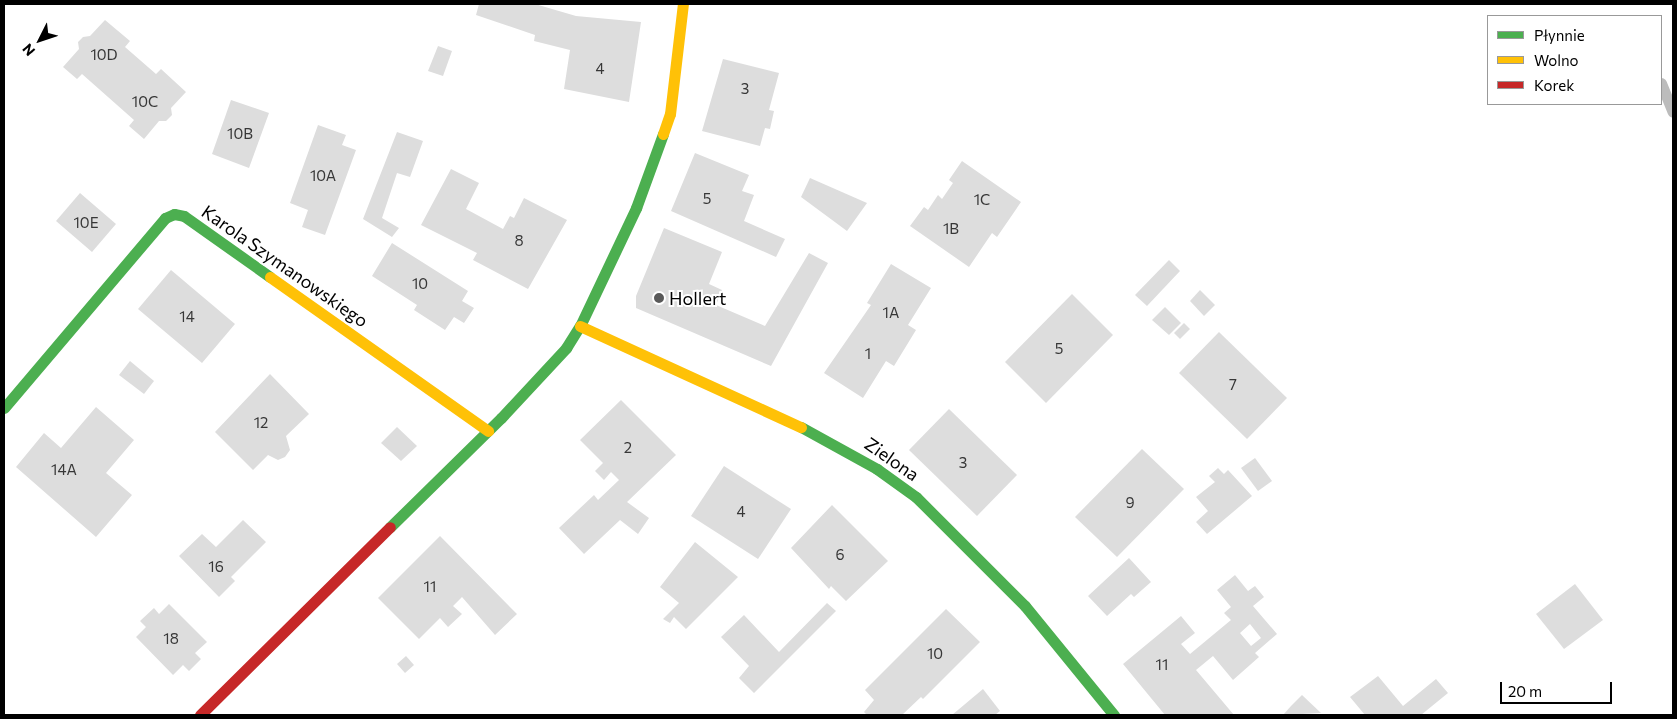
<!DOCTYPE html>
<meta charset="utf-8">
<style>
body{margin:0}
#map{position:relative;width:1677px;height:719px;overflow:hidden;background:#fff;font-family:Commissioner,sans-serif}
div>[style]{position:absolute}
.stream>*{height:11px;margin:-5.5px;padding:0 5.5px;transform-origin:5.5px;border-radius:5.5px;background:#bcbcbc}
.building>*{inset:0;background:#ddd}
.fast>*{height:11px;margin:-5.5px;padding:0 5.5px;transform-origin:5.5px;border-radius:5.5px;background:#4caf50}
.slow>*{height:11px;margin:-5.5px;padding:0 5.5px;transform-origin:5.5px;border-radius:5.5px;background:#ffc107}
.jam>*{height:11px;margin:-5.5px;padding:0 5.5px;transform-origin:5.5px;border-radius:5.5px;background:#c62828}
.dots>*{width:14px;height:14px;translate:-50% -50%;box-sizing:border-box;border:2px solid #fff;border-radius:50%}
span{translate:-50% -50%;white-space:nowrap;text-align:center;line-height:1.15;-webkit-text-stroke:4px #fff;paint-order:stroke}
.number-label{font-size:15px;color:#373737}
.number-label span{-webkit-text-stroke-width:0}
.street-label{font-size:18px;color:#000}
.poi-label{font-size:18px;color:#000}
.left{translate:0 -50%;text-align:left}
.frame{position:absolute;inset:0;border:5px solid #000;pointer-events:none}
.legend{position:absolute;left:1487px;top:15px;width:175px;height:90px;box-sizing:border-box;background:#fff;border:1px solid #999;margin:0;padding:6px 9px;list-style:none;font-size:15px;color:#000}
.legend li{display:flex;align-items:center;gap:10px;height:25px}
.legend b{width:25px;border:1px solid #999}
.north{position:absolute;left:15px;top:15px;width:50px;height:50px;-webkit-text-stroke:4px #fff;paint-order:stroke;rotate:229deg;font-size:14px;font-weight:700;line-height:20px;text-align:center;color:#000}
.north::after{content:'';display:block;margin:auto;width:18px;height:22px;background:#000;clip-path:polygon(50% 0,100% 100%,50% 72%,0 100%)}
.scale{position:absolute;left:1500px;top:682px;width:112px;height:22px;box-sizing:border-box;border:2px solid #000;border-top:0;padding-left:6px;font-size:15px;line-height:18px;white-space:nowrap;color:#000;-webkit-text-stroke:4px #fff;paint-order:stroke}
</style>
<div id="map">
<div class="stream">
<i style="left:1661px;top:83px;width:31px;rotate:68deg"></i>
</div>
<div class="building">
<i style="clip-path:polygon(479px 4px,535px 4px,576px 16px,641px 22px,629px 102px,564px 89px,570px 50px,534px 41px,535px 35px,476px 15px)"></i>
<i style="clip-path:polygon(105px 20px,130px 41px,125px 47px,156px 74px,161px 69px,186px 92px,171px 108px,172px 115px,166px 121px,159px 121px,144px 139px,129px 126px,134px 120px,82px 74px,77px 79px,63px 67px,79px 49px,78px 42px,83px 37px,90px 36px)"></i>
<i style="clip-path:polygon(438px 46px,452px 51px,443px 76px,428px 71px)"></i>
<i style="clip-path:polygon(723px 59px,779px 73px,769px 110px,774px 111px,770px 129px,765px 128px,760px 146px,702px 131px)"></i>
<i style="clip-path:polygon(231px 100px,269px 113px,249px 168px,212px 154px)"></i>
<i style="clip-path:polygon(318px 125px,346px 135px,342px 145px,356px 150px,325px 235px,302px 227px,308px 210px,290px 203px)"></i>
<i style="clip-path:polygon(397px 132px,423px 141px,410px 177px,397px 173px,382px 218px,399px 228px,392px 237px,363px 219px)"></i>
<i style="clip-path:polygon(695px 153px,749px 175px,742px 191px,754px 195px,744px 221px,785px 239px,776px 257px,671px 211px)"></i>
<i style="clip-path:polygon(962px 161px,1021px 202px,997px 237px,992px 233px,969px 267px,910px 226px,924px 207px,928px 210px,938px 195px,942px 199px,953px 183px,949px 180px)"></i>
<i style="clip-path:polygon(451px 169px,479px 183px,466px 209px,503px 229px,510px 216px,514px 218px,524px 198px,567px 220px,528px 289px,473px 260px,477px 253px,421px 225px)"></i>
<i style="clip-path:polygon(810px 178px,867px 203px,847px 231px,801px 197px)"></i>
<i style="clip-path:polygon(80px 193px,116px 224px,92px 252px,56px 221px)"></i>
<i style="clip-path:polygon(664px 228px,722px 252px,709px 284px,722px 290px,716px 305px,765px 326px,809px 253px,828px 263px,771px 366px,636px 308px,636px 296px)"></i>
<i style="clip-path:polygon(392px 243px,468px 291px,462px 301px,474px 308px,464px 323px,454px 317px,445px 330px,414px 310px,417px 305px,372px 276px)"></i>
<i style="clip-path:polygon(1169px 260px,1180px 271px,1147px 306px,1135px 295px)"></i>
<i style="clip-path:polygon(891px 264px,931px 288px,908px 325px,916px 330px,894px 366px,886px 361px,863px 398px,824px 373px,871px 305px,867px 303px)"></i>
<i style="clip-path:polygon(171px 270px,235px 324px,202px 363px,138px 309px)"></i>
<i style="clip-path:polygon(1200px 290px,1215px 305px,1204px 316px,1190px 301px)"></i>
<i style="clip-path:polygon(1072px 294px,1113px 335px,1046px 403px,1005px 362px)"></i>
<i style="clip-path:polygon(1165px 307px,1181px 323px,1169px 335px,1152px 320px)"></i>
<i style="clip-path:polygon(1184px 323px,1190px 329px,1180px 339px,1174px 333px)"></i>
<i style="clip-path:polygon(1219px 332px,1287px 398px,1247px 439px,1179px 373px)"></i>
<i style="clip-path:polygon(130px 361px,154px 381px,144px 394px,119px 375px)"></i>
<i style="clip-path:polygon(270px 374px,309px 414px,286px 436px,290px 450px,285px 457px,278px 460px,268px 455px,253px 470px,215px 432px)"></i>
<i style="clip-path:polygon(621px 400px,676px 455px,627px 502px,649px 518px,638px 534px,620px 520px,584px 554px,559px 528px,594px 495px,598px 500px,619px 480px,611px 472px,604px 480px,595px 471px,603px 463px,580px 440px)"></i>
<i style="clip-path:polygon(96px 407px,134px 440px,106px 473px,132px 495px,96px 537px,16px 467px,44px 433px,61px 448px)"></i>
<i style="clip-path:polygon(949px 409px,1017px 475px,977px 516px,909px 450px)"></i>
<i style="clip-path:polygon(397px 427px,417px 446px,401px 461px,381px 443px)"></i>
<i style="clip-path:polygon(1142px 449px,1184px 489px,1117px 557px,1075px 517px)"></i>
<i style="clip-path:polygon(1255px 458px,1272px 481px,1258px 491px,1241px 468px)"></i>
<i style="clip-path:polygon(724px 466px,791px 509px,758px 559px,691px 516px)"></i>
<i style="clip-path:polygon(1218px 468px,1224px 474px,1228px 470px,1252px 496px,1207px 534px,1196px 522px,1208px 511px,1196px 497px,1215px 482px,1209px 476px)"></i>
<i style="clip-path:polygon(832px 505px,888px 561px,846px 601px,831px 586px,829px 589px,791px 548px)"></i>
<i style="clip-path:polygon(243px 520px,266px 542px,231px 577px,235px 581px,219px 597px,179px 556px,202px 534px,216px 547px)"></i>
<i style="clip-path:polygon(440px 536px,517px 614px,495px 635px,462px 597px,453px 606px,462px 614px,448px 627px,440px 618px,419px 639px,378px 598px)"></i>
<i style="clip-path:polygon(695px 542px,738px 577px,686px 629px,674px 617px,670px 623px,663px 619px,679px 603px,660px 587px)"></i>
<i style="clip-path:polygon(1129px 558px,1151px 582px,1134px 597px,1131px 594px,1107px 616px,1088px 596px)"></i>
<i style="clip-path:polygon(evenodd,1235px 575px,1248px 591px,1255px 586px,1264px 597px,1253px 606px,1277px 634px,1255px 653px,1259px 657px,1233px 680px,1213px 656px,1196px 670px,1234px 715px,1165px 715px,1123px 664px,1181px 616px,1195px 633px,1181px 644px,1190px 654px,1231px 620px,1224px 613px,1231px 607px,1217px 590px,1235px 575px,1250px 624px,1261px 638px,1251px 646px,1240px 633px,1250px 624px)"></i>
<i style="clip-path:polygon(1575px 584px,1603px 620px,1564px 649px,1536px 614px)"></i>
<i style="clip-path:polygon(827px 603px,836px 611px,754px 693px,739px 678px,749px 666px,721px 637px,744px 615px,779px 652px)"></i>
<i style="clip-path:polygon(169px 604px,207px 642px,195px 653px,201px 659px,189px 671px,183px 665px,173px 675px,136px 637px,146px 627px,140px 621px,154px 608px,159px 614px)"></i>
<i style="clip-path:polygon(946px 609px,980px 642px,923px 699px,921px 697px,902px 715px,867px 715px,864px 712px,874px 700px,865px 690px)"></i>
<i style="clip-path:polygon(406px 656px,414px 665px,405px 673px,397px 664px)"></i>
<i style="clip-path:polygon(1378px 676px,1403px 706px,1436px 679px,1448px 693px,1421px 715px,1365px 715px,1350px 697px)"></i>
<i style="clip-path:polygon(983px 689px,1000px 711px,995px 715px,952px 715px)"></i>
<i style="clip-path:polygon(1302px 695px,1321px 713px,1283px 715px,1291px 706px)"></i>
</div>
<div class="fast">
<i style="left:4px;top:408px;width:249px;rotate:-49.7deg"></i>
<i style="left:165px;top:218px;width:10px;rotate:-24deg"></i>
<i style="left:174px;top:214px;width:10px;rotate:11deg"></i>
<i style="left:184px;top:216px;width:105px;rotate:35.3deg"></i>
<i style="left:801px;top:427px;width:87px;rotate:28.9deg"></i>
<i style="left:877px;top:469px;width:48px;rotate:35.7deg"></i>
<i style="left:916px;top:497px;width:154px;rotate:45deg"></i>
<i style="left:1025px;top:606px;width:141px;rotate:50.8deg"></i>
<i style="left:390px;top:527px;width:156px;rotate:-44.5deg"></i>
<i style="left:501px;top:418px;width:96px;rotate:-47.1deg"></i>
<i style="left:566px;top:348px;width:26px;rotate:-58deg"></i>
<i style="left:580px;top:326px;width:131px;rotate:-64.6deg"></i>
<i style="left:636px;top:208px;width:79px;rotate:-70deg"></i>
</div>
<div class="slow">
<i style="left:663px;top:134px;width:21px;rotate:-71deg"></i>
<i style="left:670px;top:114px;width:111px;rotate:-83.3deg"></i>
<i style="left:270px;top:277px;width:267px;rotate:35.2deg"></i>
<i style="left:580px;top:326px;width:243px;rotate:24.6deg"></i>
</div>
<div class="jam">
<i style="left:200px;top:715px;width:267px;rotate:-44.7deg"></i>
</div>
<div class="dots">
<i style="left:659px;top:298px;background:#595959"></i>
</div>
<div class="number-label">
<span style="left:104px;top:55px">10D</span>
<span style="left:600px;top:69px">4</span>
<span style="left:745px;top:89px">3</span>
<span style="left:145px;top:102px">10C</span>
<span style="left:240px;top:134px">10B</span>
<span style="left:323px;top:176px">10A</span>
<span style="left:707px;top:199px">5</span>
<span style="left:982px;top:200px">1C</span>
<span style="left:86px;top:223px">10E</span>
<span style="left:951px;top:229px">1B</span>
<span style="left:519px;top:241px">8</span>
<span style="left:420px;top:284px">10</span>
<span style="left:891px;top:313px">1A</span>
<span style="left:187px;top:317px">14</span>
<span style="left:1059px;top:349px">5</span>
<span style="left:868px;top:354px">1</span>
<span style="left:1233px;top:385px">7</span>
<span style="left:261px;top:423px">12</span>
<span style="left:628px;top:448px">2</span>
<span style="left:963px;top:463px">3</span>
<span style="left:64px;top:470px">14A</span>
<span style="left:1130px;top:503px">9</span>
<span style="left:741px;top:512px">4</span>
<span style="left:840px;top:555px">6</span>
<span style="left:216px;top:567px">16</span>
<span style="left:430px;top:587px">11</span>
<span style="left:171px;top:639px">18</span>
<span style="left:935px;top:654px">10</span>
<span style="left:1162px;top:665px">11</span>
</div>
<div class="street-label">
<span style="left:285px;top:266px;rotate:35deg">Karola Szymanowskiego</span>
<span style="left:892px;top:459px;rotate:35deg">Zielona</span>
</div>
<div class="poi-label">
<span class="left" style="left:669px;top:298px">Hollert</span>
</div>
<div class="frame"></div>
<ul class="legend">
<li><b style="height:6px;background:#4caf50"></b>Płynnie</li>
<li><b style="height:6px;background:#ffc107"></b>Wolno</li>
<li><b style="height:6px;background:#c62828"></b>Korek</li>
</ul>
<div class="north">N</div>
<div class="scale">20 m</div>
</div>
